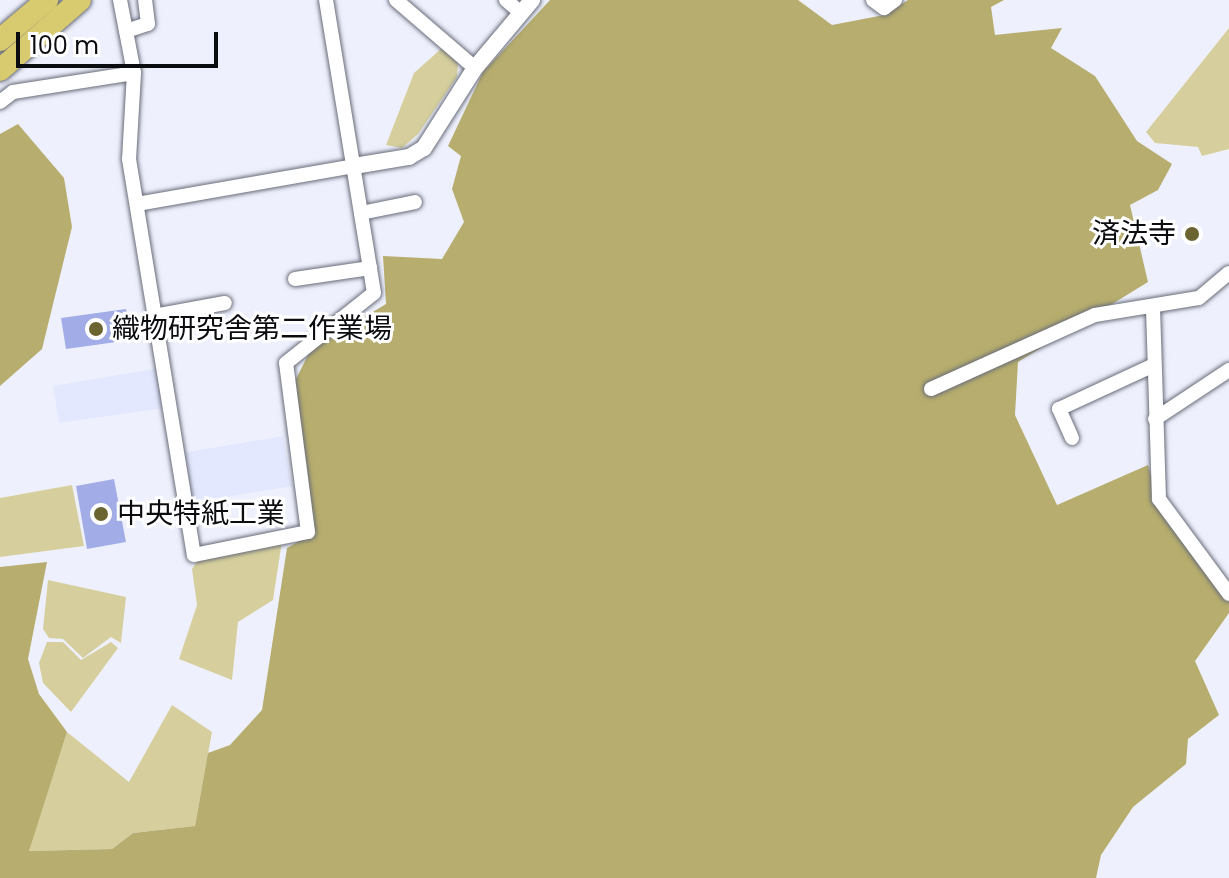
<!DOCTYPE html>
<meta charset="utf-8">
<style>
body{margin:0}
#map{position:relative;width:1229px;height:878px;overflow:hidden;background:#eef1fd;font-family:Poppins,"Noto Sans JP",sans-serif}
div>[style]{position:absolute}
.built>*{inset:0;background:#e3e8fe}
.green>*{inset:0;background:#d6cf9d}
.forest>*{inset:0;background:#b6ad6e}
.building>*{inset:0;background:#a2ade7}
.roads{filter:drop-shadow(0 0 2px #696c79) drop-shadow(0 0 2px #696c79)}
.minor>*{height:14px;margin:-7px;padding:0 7px;transform-origin:7px;border-radius:7px;background:#fff}
.tertiary>*{height:16px;margin:-8px;padding:0 8px;transform-origin:8px;border-radius:8px;background:#fff}
.trunk>*{height:22px;margin:-11px;padding:0 11px;transform-origin:11px;border-radius:11px;background:#d8cb6f}
.dots>*{width:22px;height:22px;translate:-50% -50%;box-sizing:border-box;border:4px solid #fff;border-radius:50%}
span{translate:-50% -50%;white-space:nowrap;text-align:center;line-height:1.15;-webkit-text-stroke:6px #fff;paint-order:stroke}
.poi-label{font-size:28px;color:#0b0c10}
.right{translate:-100% -50%;text-align:right}
.left{translate:0 -50%;text-align:left}
.scale{position:absolute;left:16px;top:32px;width:202px;height:36px;box-sizing:border-box;border:4px solid #0b0c10;border-top:0;padding-left:10px;font-size:24px;line-height:28px;white-space:nowrap;color:#0b0c10;-webkit-text-stroke:6px #fff;paint-order:stroke}
</style>
<div id="map">
<div class="built">
<i style="clip-path:polygon(159px 368px,165px 408px,59px 423px,53px 386px)"></i>
<i style="clip-path:polygon(283px 436px,292px 486px,191px 503px,182px 453px)"></i>
</div>
<div class="green">
<i style="clip-path:polygon(1229px 28px,1229px 149px,1202px 156px,1198px 147px,1155px 143px,1146px 132px)"></i>
<i style="clip-path:polygon(442px 48px,458px 62px,457px 77px,418px 134px,402px 148px,386px 145px,414px 73px)"></i>
<i style="clip-path:polygon(72px 485px,84px 546px,0 557px,0 498px)"></i>
<i style="clip-path:polygon(282px 541px,273px 600px,238px 622px,232px 680px,179px 659px,197px 605px,192px 569px,199px 559px)"></i>
<i style="clip-path:polygon(48px 580px,126px 597px,121px 643px,111px 637px,83px 658px,63px 639px,49px 638px,43px 629px)"></i>
<i style="clip-path:polygon(47px 642px,63px 642px,81px 660px,111px 642px,118px 648px,71px 712px,43px 683px,39px 663px)"></i>
<i style="clip-path:polygon(172px 705px,212px 732px,195px 826px,133px 833px,112px 849px,28px 851px,67px 732px,129px 782px)"></i>
</div>
<div class="forest">
<i style="clip-path:polygon(550px 0,798px 0,832px 25px,884px 15px,908px 0,1004px 0,991px 7px,995px 35px,1062px 28px,1051px 48px,1095px 76px,1137px 141px,1172px 164px,1158px 190px,1130px 205px,1148px 282px,1018px 362px,1015px 415px,1057px 505px,1148px 465px,1161px 510px,1229px 600px,1229px 613px,1195px 661px,1219px 715px,1188px 739px,1186px 764px,1133px 807px,1101px 855px,1096px 878px,0 878px,0 567px,47px 562px,28px 659px,39px 694px,67px 732px,29px 851px,112px 849px,133px 833px,195px 826px,208px 753px,230px 745px,262px 710px,287px 548px,310px 535px,292px 387px,311px 349px,386px 304px,383px 256px,442px 259px,464px 222px,452px 189px,461px 156px,448px 146px,483px 72px)"></i>
<i style="clip-path:polygon(18px 124px,64px 178px,72px 227px,42px 349px,0 386px,0 134px)"></i>
</div>
<div class="building">
<i style="clip-path:polygon(126px 309px,131px 340px,66px 349px,61px 318px)"></i>
<i style="clip-path:polygon(114px 479px,126px 542px,87px 549px,76px 486px)"></i>
</div>
<div class="roads">
<div class="minor">
<i style="left:120px;top:0;width:74px;rotate:79.1deg"></i>
<i style="left:134px;top:73px;width:86px;rotate:93.3deg"></i>
<i style="left:129px;top:159px;width:401px;rotate:80.7deg"></i>
<i style="left:194px;top:555px;width:116px;rotate:-11.4deg"></i>
<i style="left:308px;top:532px;width:170px;rotate:-97.4deg"></i>
<i style="left:286px;top:363px;width:112px;rotate:-38.5deg"></i>
<i style="left:374px;top:293px;width:297px;rotate:-99.3deg"></i>
<i style="left:396px;top:0;width:104px;rotate:40.7deg"></i>
<i style="left:506px;top:0;width:18px;rotate:41deg"></i>
<i style="left:873px;top:0;width:14px;rotate:36deg"></i>
<i style="left:884px;top:8px;width:14px;rotate:-36deg"></i>
<i style="left:126px;top:31px;width:23px;rotate:-18deg"></i>
<i style="left:148px;top:24px;width:24px;rotate:-97deg"></i>
<i style="left:0;top:102px;width:16px;rotate:-38deg"></i>
<i style="left:13px;top:92px;width:122px;rotate:-8.9deg"></i>
<i style="left:137px;top:204px;width:220px;rotate:-9.9deg"></i>
<i style="left:361px;top:213px;width:55px;rotate:-11.5deg"></i>
<i style="left:295px;top:279px;width:76px;rotate:-8.3deg"></i>
<i style="left:1153px;top:308px;width:191px;rotate:88.2deg"></i>
<i style="left:1159px;top:499px;width:118px;rotate:53.6deg"></i>
<i style="left:154px;top:316px;width:72px;rotate:-10.4deg"></i>
<i style="left:931px;top:389px;width:180px;rotate:-24.3deg"></i>
<i style="left:1095px;top:315px;width:105px;rotate:-9.3deg"></i>
<i style="left:1199px;top:298px;width:39px;rotate:-40deg"></i>
<i style="left:1155px;top:419px;width:89px;rotate:-33.5deg"></i>
<i style="left:1072px;top:438px;width:32px;rotate:-114deg"></i>
<i style="left:1059px;top:409px;width:105px;rotate:-24.9deg"></i>
</div>
<div class="tertiary">
<i style="left:354px;top:166px;width:56px;rotate:-9.3deg"></i>
<i style="left:409px;top:157px;width:17px;rotate:-31deg"></i>
<i style="left:424px;top:148px;width:95px;rotate:-57.5deg"></i>
<i style="left:475px;top:68px;width:89px;rotate:-50deg"></i>
</div>
<div class="trunk">
<i style="left:0;top:40px;width:62px;rotate:-40.4deg"></i>
<i style="left:0;top:70px;width:106px;rotate:-41.2deg"></i>
</div>
</div>
<div class="dots">
<i style="left:1192px;top:234px;background:#6b6431"></i>
<i style="left:96px;top:329px;background:#6b6431"></i>
<i style="left:101px;top:514px;background:#6b6431"></i>
</div>
<div class="poi-label">
<span class="right" style="left:1176px;top:234px">済法寺</span>
<span class="left" style="left:112px;top:329px">織物研究舎第二作業場</span>
<span class="left" style="left:117px;top:514px">中央特紙工業</span>
</div>
<div class="scale">100 m</div>
</div>
